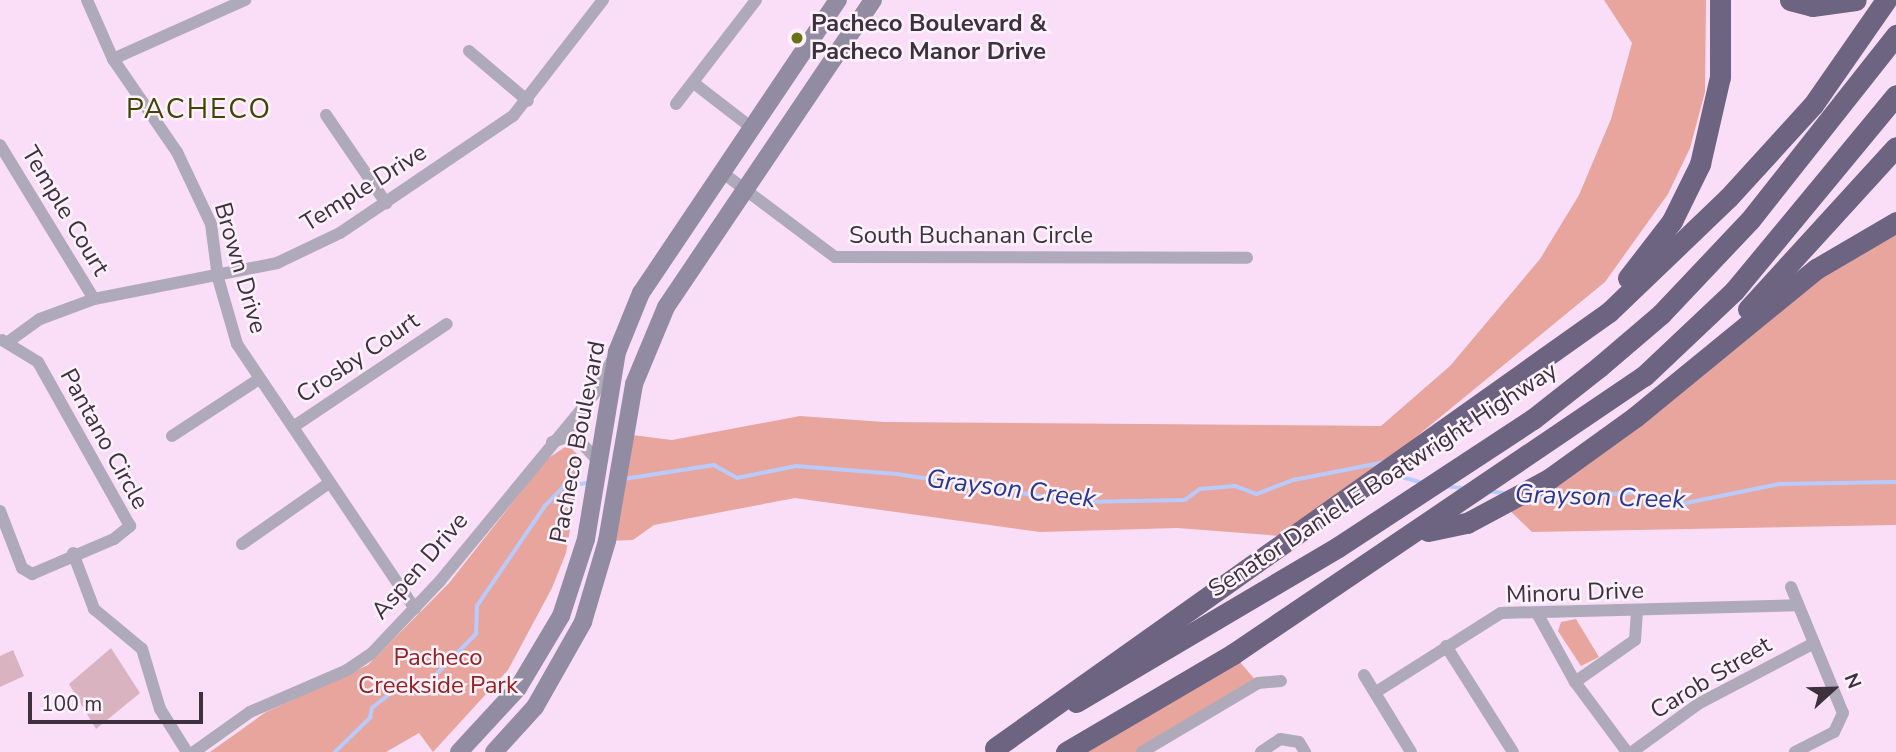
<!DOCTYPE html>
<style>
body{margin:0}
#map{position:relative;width:1896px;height:752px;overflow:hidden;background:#fadef8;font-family:"Nunito Sans",sans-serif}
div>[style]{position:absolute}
.green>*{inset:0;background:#e7a59d}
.stream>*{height:3.5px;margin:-1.75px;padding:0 1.75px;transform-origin:1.75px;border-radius:1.75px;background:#b9cbfd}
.building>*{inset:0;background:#d9b3bf}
.street>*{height:12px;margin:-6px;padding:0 6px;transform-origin:6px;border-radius:6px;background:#afaab9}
.secondary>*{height:18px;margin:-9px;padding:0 9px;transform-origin:9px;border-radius:9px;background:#928ca2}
.highway>*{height:21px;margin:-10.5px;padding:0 10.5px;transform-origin:10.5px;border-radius:10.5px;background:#6d6482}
.dots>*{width:19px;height:19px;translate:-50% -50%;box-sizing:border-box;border:4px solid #fdf1fc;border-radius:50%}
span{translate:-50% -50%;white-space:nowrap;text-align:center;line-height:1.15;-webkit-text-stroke:5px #fdf1fc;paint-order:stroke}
.poi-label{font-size:24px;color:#3c313c;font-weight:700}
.left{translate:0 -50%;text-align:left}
.street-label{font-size:24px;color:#3c313c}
.park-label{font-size:24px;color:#94201f}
.water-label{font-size:26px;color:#263894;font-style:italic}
.quarter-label{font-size:28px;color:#404405;letter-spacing:2px}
.north{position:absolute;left:1798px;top:654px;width:70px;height:70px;-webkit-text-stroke:5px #fdf1fc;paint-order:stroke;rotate:68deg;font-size:19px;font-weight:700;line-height:28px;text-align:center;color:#3c313c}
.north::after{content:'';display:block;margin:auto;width:24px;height:32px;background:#3c313c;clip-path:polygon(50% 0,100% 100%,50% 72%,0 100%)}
.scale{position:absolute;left:28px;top:692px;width:175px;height:32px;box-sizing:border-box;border:4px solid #3c313c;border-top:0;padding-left:9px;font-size:21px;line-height:24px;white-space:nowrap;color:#3c313c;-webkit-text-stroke:5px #fdf1fc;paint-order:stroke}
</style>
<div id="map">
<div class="green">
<i style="clip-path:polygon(1604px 0,1706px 0,1705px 92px,1690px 148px,1668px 194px,1605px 282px,1294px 537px,1177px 528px,1040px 532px,795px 498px,654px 525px,633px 540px,607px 541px,624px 434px,672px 440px,800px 416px,884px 422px,1381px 426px,1450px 366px,1540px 259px,1579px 195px,1611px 119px,1632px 43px)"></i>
<i style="clip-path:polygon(1896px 222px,1896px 525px,1532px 532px,1504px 505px)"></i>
<i style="clip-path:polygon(568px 445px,582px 459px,566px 553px,552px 588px,508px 670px,433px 752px,419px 733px,386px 752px,210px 752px,266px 712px,368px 665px,449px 583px,547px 459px)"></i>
<i style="clip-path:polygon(1576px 619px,1599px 657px,1581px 666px,1558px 631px,1561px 622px)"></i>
<i style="clip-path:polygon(1233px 654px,1258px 683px,1142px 752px,1066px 752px)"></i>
</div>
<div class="stream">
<i style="left:1395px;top:475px;width:26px;rotate:16deg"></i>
<i style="left:624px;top:479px;width:91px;rotate:-8.8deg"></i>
<i style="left:714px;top:465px;width:26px;rotate:29deg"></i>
<i style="left:737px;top:478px;width:60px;rotate:-11.5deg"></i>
<i style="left:796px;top:466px;width:101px;rotate:4.5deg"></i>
<i style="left:897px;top:474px;width:185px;rotate:8.7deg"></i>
<i style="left:1080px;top:502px;width:105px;rotate:-1.1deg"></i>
<i style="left:1185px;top:500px;width:19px;rotate:-36deg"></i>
<i style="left:1200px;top:489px;width:35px;rotate:-5deg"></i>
<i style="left:1235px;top:486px;width:23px;rotate:20deg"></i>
<i style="left:1257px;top:494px;width:40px;rotate:-21deg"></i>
<i style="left:1294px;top:480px;width:89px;rotate:-11.1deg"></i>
<i style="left:1445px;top:486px;width:17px;rotate:7deg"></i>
<i style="left:1487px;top:491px;width:16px;rotate:7deg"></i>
<i style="left:1532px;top:497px;width:103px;rotate:-2.2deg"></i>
<i style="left:1635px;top:493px;width:52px;rotate:11.1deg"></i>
<i style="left:1686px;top:503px;width:95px;rotate:-11.5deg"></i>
<i style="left:1779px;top:484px;width:117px;rotate:-1deg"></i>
<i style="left:335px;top:752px;width:49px;rotate:-44.2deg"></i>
<i style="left:370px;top:718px;width:10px;rotate:-79deg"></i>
<i style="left:372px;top:708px;width:43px;rotate:-38.5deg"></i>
<i style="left:406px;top:681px;width:22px;rotate:5deg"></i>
<i style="left:428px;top:683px;width:69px;rotate:-45.6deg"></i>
<i style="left:476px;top:634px;width:28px;rotate:-88deg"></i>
<i style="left:477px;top:606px;width:121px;rotate:-55.8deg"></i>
<i style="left:545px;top:506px;width:28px;rotate:-46deg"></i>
<i style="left:564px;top:486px;width:24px;rotate:-7deg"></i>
</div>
<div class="building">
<i style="clip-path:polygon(111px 648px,140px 693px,96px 729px,69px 684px)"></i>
<i style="clip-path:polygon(13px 650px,24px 676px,0 687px,0 656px)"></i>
</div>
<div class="street">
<i style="left:87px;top:0;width:64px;rotate:66.2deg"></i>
<i style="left:113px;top:59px;width:113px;rotate:55.5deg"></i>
<i style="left:177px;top:152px;width:80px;rotate:64.7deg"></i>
<i style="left:211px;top:224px;width:54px;rotate:82.6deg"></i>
<i style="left:218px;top:278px;width:69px;rotate:73.9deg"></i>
<i style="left:237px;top:344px;width:319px;rotate:56.1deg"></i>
<i style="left:469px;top:51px;width:77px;rotate:40.3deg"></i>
<i style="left:113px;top:59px;width:145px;rotate:-24.1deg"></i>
<i style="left:695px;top:84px;width:72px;rotate:37.7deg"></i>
<i style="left:676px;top:104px;width:131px;rotate:-52.4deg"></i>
<i style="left:326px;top:115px;width:107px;rotate:55.7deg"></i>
<i style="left:0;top:145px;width:180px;rotate:58.6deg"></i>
<i style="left:723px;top:173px;width:140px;rotate:36.9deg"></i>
<i style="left:835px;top:257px;width:412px;rotate:0.1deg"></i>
<i style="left:8px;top:342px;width:39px;rotate:-36deg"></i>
<i style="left:40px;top:319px;width:58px;rotate:-20.3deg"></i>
<i style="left:94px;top:299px;width:187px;rotate:-11.1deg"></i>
<i style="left:277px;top:263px;width:70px;rotate:-25.5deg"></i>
<i style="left:340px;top:233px;width:209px;rotate:-34.1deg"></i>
<i style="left:513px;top:116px;width:147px;rotate:-52.2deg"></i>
<i style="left:293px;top:427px;width:185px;rotate:-33.8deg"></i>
<i style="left:172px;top:436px;width:104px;rotate:-33.2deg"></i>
<i style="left:552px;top:442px;width:23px;rotate:-18deg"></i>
<i style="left:574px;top:435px;width:35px;rotate:47deg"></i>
<i style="left:0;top:511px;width:61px;rotate:68.9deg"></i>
<i style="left:22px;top:568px;width:12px;rotate:31deg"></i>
<i style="left:32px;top:574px;width:89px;rotate:-23.1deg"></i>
<i style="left:114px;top:539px;width:21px;rotate:-39deg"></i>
<i style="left:130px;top:526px;width:188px;rotate:-119.3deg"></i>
<i style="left:38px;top:362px;width:42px;rotate:-148.6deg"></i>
<i style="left:242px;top:544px;width:106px;rotate:-35deg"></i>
<i style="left:73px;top:553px;width:60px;rotate:69.4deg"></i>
<i style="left:94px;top:609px;width:62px;rotate:39.8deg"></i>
<i style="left:142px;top:649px;width:63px;rotate:73.3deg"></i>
<i style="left:160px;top:709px;width:51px;rotate:57.9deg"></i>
<i style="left:1791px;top:587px;width:136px;rotate:67.6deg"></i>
<i style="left:1843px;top:713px;width:21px;rotate:115deg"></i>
<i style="left:1834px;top:732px;width:44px;rotate:152.9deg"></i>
<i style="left:1537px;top:613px;width:79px;rotate:61.2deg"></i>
<i style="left:1575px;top:682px;width:87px;rotate:53.4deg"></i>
<i style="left:1446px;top:646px;width:125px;rotate:57.7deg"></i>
<i style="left:1364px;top:675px;width:90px;rotate:58.6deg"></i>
<i style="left:1575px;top:682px;width:73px;rotate:-35deg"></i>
<i style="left:1635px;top:640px;width:28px;rotate:-86deg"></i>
<i style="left:1376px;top:692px;width:148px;rotate:-32.3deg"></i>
<i style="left:1501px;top:613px;width:297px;rotate:-1.5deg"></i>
<i style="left:194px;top:752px;width:69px;rotate:-35.5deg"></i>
<i style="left:250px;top:712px;width:106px;rotate:-23.4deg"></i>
<i style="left:347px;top:670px;width:29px;rotate:-34deg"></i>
<i style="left:371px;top:654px;width:100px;rotate:-46.6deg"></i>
<i style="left:440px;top:581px;width:242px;rotate:-50.5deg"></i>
<i style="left:594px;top:394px;width:38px;rotate:-62deg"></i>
<i style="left:1142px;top:752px;width:135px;rotate:-30.7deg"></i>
<i style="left:1258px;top:683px;width:23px;rotate:-5deg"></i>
<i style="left:1261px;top:752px;width:23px;rotate:-34deg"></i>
<i style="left:1280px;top:739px;width:19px;rotate:9deg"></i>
<i style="left:1299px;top:742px;width:12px;rotate:59deg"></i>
<i style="left:1632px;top:752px;width:82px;rotate:-36deg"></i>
<i style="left:1698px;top:704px;width:131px;rotate:-27.7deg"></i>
</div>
<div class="secondary">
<i style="left:459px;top:752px;width:87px;rotate:-47.3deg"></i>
<i style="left:518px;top:688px;width:84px;rotate:-59.2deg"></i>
<i style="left:561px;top:616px;width:81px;rotate:-72deg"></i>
<i style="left:586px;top:539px;width:190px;rotate:-80.6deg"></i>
<i style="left:617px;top:352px;width:64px;rotate:-67.9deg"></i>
<i style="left:641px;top:293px;width:353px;rotate:-56.1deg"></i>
<i style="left:494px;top:752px;width:61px;rotate:-47.7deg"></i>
<i style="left:535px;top:707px;width:98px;rotate:-60.5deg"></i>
<i style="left:583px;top:622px;width:84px;rotate:-73.5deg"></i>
<i style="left:607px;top:541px;width:159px;rotate:-80.2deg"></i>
<i style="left:634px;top:384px;width:83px;rotate:-67.4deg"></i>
<i style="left:666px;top:307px;width:370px;rotate:-56deg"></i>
</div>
<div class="highway">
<i style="left:1790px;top:0;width:23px;rotate:15deg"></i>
<i style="left:1812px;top:6px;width:44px;rotate:-7.8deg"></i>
<i style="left:1628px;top:278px;width:72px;rotate:-52.3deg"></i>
<i style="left:1672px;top:221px;width:64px;rotate:-63.8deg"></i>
<i style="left:1700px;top:164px;width:89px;rotate:-77.1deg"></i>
<i style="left:1720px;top:77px;width:77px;rotate:-90deg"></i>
<i style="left:1748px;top:309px;width:219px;rotate:-47.6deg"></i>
<i style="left:1428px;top:531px;width:40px;rotate:-12deg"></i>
<i style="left:1467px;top:523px;width:93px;rotate:-28.2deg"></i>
<i style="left:1549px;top:479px;width:106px;rotate:-35.8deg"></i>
<i style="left:1635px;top:417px;width:234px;rotate:-39.3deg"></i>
<i style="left:1816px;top:269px;width:93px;rotate:-30.4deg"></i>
<i style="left:1076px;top:702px;width:304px;rotate:-30.6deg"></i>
<i style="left:1338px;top:547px;width:233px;rotate:-33.3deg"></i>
<i style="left:1533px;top:419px;width:84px;rotate:-38.2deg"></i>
<i style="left:1599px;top:367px;width:82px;rotate:-40.5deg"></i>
<i style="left:1661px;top:314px;width:129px;rotate:-46.6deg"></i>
<i style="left:1750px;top:220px;width:236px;rotate:-51.7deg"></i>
<i style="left:995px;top:748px;width:753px;rotate:-35.38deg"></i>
<i style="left:1609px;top:312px;width:165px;rotate:-43.8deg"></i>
<i style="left:1728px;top:198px;width:126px;rotate:-47.6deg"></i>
<i style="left:1813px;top:105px;width:128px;rotate:-55.2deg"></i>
<i style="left:1066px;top:752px;width:194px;rotate:-30.4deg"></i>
<i style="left:1233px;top:654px;width:496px;rotate:-34.1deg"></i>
<i style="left:1644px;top:376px;width:124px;rotate:-43.4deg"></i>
<i style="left:1734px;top:291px;width:254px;rotate:-50.4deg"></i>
</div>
<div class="dots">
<i style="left:797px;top:38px;background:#6a7118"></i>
</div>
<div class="poi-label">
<span class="left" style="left:811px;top:38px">Pacheco Boulevard &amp;<br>Pacheco Manor Drive</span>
</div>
<div class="street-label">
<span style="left:364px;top:188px;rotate:-32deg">Temple Drive</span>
<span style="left:65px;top:211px;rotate:59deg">Temple Court</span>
<span style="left:971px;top:236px">South Buchanan Circle</span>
<span style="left:240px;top:268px;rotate:74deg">Brown Drive</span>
<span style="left:358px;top:358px;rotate:-34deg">Crosby Court</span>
<span style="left:104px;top:439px;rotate:61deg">Pantano Circle</span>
<span style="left:578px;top:442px;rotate:-79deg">Pacheco Boulevard</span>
<span style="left:1383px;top:480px;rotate:-33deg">Senator Daniel E Boatwright Highway</span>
<span style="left:420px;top:566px;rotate:-49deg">Aspen Drive</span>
<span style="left:1575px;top:593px;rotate:-2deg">Minoru Drive</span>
<span style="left:1711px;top:678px;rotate:-31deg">Carob Street</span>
</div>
<div class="park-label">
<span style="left:438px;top:672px">Pacheco<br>Creekside Park</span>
</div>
<div class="water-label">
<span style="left:1011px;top:489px;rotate:7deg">Grayson Creek</span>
<span style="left:1600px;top:497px;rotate:2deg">Grayson Creek</span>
</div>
<div class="quarter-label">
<span style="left:199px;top:109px">PACHECO</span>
</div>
<div class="north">N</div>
<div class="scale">100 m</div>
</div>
